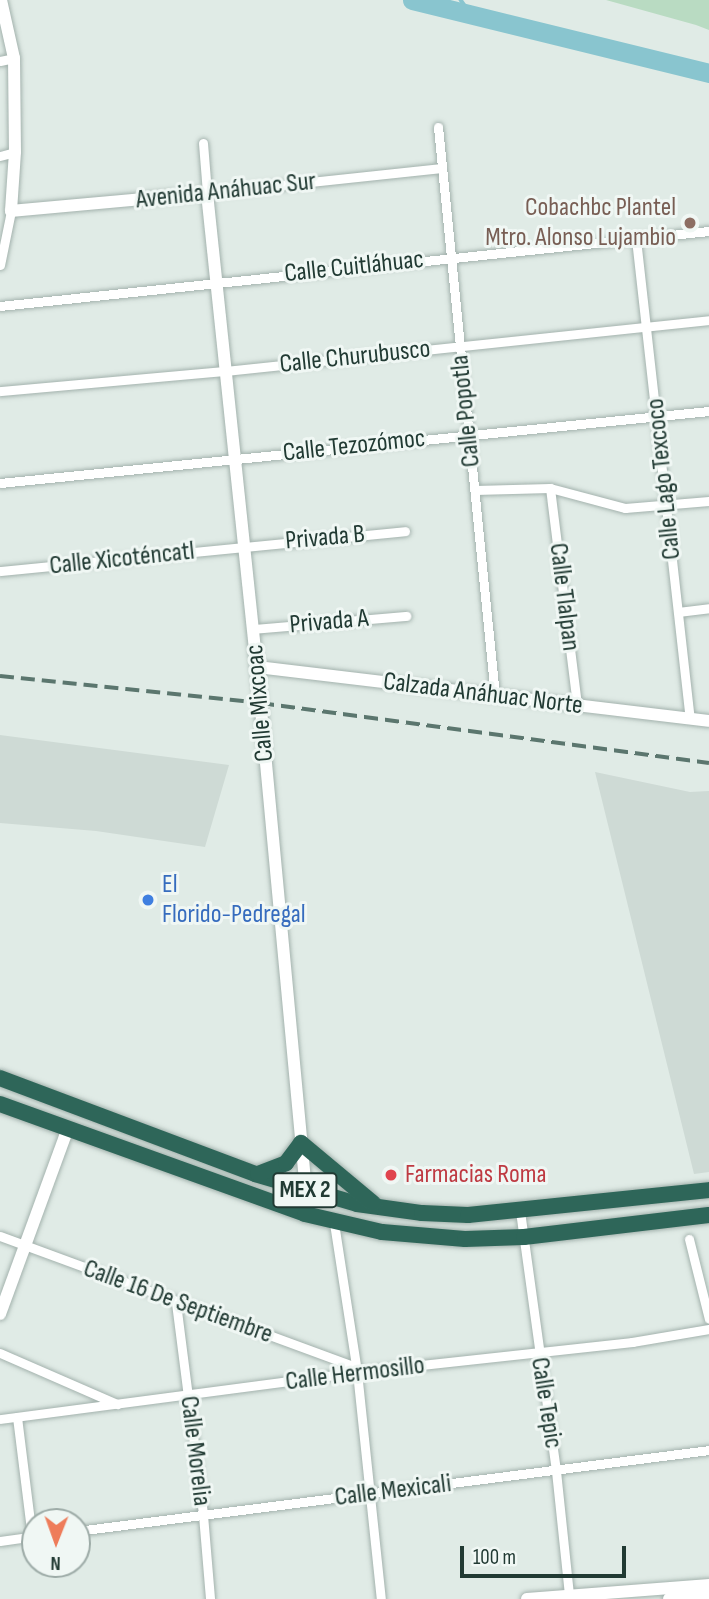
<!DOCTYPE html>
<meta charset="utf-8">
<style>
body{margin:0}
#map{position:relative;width:709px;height:1599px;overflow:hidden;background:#e0ebe6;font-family:"Sofia Sans Condensed",sans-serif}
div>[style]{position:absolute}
.built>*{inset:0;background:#cedad5}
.green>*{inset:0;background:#b9dbc2}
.stream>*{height:3.5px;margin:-1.75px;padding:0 1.75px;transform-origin:1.75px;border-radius:1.75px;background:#89c5cf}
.river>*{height:19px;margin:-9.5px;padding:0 9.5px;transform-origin:9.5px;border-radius:9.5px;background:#89c5cf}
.roads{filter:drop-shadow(0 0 2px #a3b2ad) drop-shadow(0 0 2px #a3b2ad)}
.street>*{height:9px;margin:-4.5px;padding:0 4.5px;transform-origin:4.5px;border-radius:4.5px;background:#fff}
.secondary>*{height:12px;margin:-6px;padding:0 6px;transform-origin:6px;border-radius:6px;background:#fff}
.highway>*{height:16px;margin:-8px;padding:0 8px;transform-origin:8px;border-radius:8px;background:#2e6659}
.rail>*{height:3.5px;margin-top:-1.75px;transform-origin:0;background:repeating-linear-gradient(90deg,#5b766e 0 14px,transparent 0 21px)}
.dots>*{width:19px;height:19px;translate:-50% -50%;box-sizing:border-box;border:4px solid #f0f7f4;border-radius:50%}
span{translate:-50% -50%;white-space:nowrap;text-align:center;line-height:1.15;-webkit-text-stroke:6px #f0f7f4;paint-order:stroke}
.shield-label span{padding:2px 5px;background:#f0f7f4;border:2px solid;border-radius:5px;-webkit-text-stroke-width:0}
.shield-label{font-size:24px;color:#213a33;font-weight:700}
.street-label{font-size:26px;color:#213a33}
.education-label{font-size:26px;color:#785e54}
.right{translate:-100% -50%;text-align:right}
.shop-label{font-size:26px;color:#366cbe}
.left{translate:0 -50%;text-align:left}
.health-label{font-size:26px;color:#be3a42}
.north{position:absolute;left:21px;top:1508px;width:70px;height:70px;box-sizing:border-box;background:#f0f7f4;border:2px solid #9daba7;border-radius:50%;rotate:181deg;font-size:19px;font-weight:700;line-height:28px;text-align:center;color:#213a33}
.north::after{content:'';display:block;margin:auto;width:24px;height:32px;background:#ee7c5a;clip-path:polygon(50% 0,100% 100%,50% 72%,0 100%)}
.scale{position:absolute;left:460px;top:1546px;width:166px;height:32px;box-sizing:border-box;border:4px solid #213a33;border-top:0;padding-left:9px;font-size:21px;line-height:24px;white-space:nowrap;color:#213a33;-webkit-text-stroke:5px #f0f7f4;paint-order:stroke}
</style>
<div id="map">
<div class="built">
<i style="clip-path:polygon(0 735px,229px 765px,205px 847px,96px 831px,0 823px)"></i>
<i style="clip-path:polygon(595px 772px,690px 792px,709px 791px,709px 1172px,694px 1174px)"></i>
</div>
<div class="green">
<i style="clip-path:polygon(606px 0,709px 0,709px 30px,696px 25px)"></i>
</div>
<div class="stream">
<i style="left:461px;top:0;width:19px;rotate:55deg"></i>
</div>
<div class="river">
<i style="left:412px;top:0;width:306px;rotate:13.8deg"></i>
</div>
<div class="roads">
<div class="street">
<i style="left:0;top:61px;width:14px;rotate:-12deg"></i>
<i style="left:438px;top:127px;width:572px;rotate:84.28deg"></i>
<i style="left:203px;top:143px;width:50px;rotate:85.4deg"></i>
<i style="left:207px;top:193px;width:236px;rotate:-6.1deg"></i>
<i style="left:0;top:156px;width:16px;rotate:-15deg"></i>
<i style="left:636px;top:239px;width:482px;rotate:83.6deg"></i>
<i style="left:0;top:265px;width:55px;rotate:-78.5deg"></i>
<i style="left:0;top:306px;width:713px;rotate:-6.04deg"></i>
<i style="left:0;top:391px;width:226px;rotate:-5.1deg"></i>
<i style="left:225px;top:371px;width:487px;rotate:-6deg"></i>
<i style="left:0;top:483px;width:713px;rotate:-5.8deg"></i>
<i style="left:550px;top:488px;width:219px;rotate:82.9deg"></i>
<i style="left:475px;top:490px;width:75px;rotate:-1.5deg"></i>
<i style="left:550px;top:488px;width:78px;rotate:14.9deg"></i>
<i style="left:625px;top:508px;width:84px;rotate:-4.8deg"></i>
<i style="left:0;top:571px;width:407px;rotate:-5.6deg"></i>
<i style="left:678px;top:612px;width:31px;rotate:-7deg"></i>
<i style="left:253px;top:629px;width:154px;rotate:-4.9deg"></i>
<i style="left:520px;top:1211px;width:262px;rotate:82.1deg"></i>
<i style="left:556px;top:1471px;width:125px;rotate:84deg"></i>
<i style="left:334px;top:1223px;width:151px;rotate:81.2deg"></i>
<i style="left:357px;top:1372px;width:228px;rotate:84deg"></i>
<i style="left:0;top:1236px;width:379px;rotate:20.2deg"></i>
<i style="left:689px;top:1239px;width:82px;rotate:76deg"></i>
<i style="left:176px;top:1303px;width:214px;rotate:82.7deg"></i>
<i style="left:203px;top:1515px;width:84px;rotate:85.2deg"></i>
<i style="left:0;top:1353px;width:128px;rotate:23.6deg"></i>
<i style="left:17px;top:1417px;width:121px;rotate:82.9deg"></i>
<i style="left:0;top:1419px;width:360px;rotate:-7.5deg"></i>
<i style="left:357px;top:1372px;width:277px;rotate:-6.2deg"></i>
<i style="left:632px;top:1342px;width:78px;rotate:-9.6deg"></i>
<i style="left:77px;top:1531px;width:637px;rotate:-7.3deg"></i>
<i style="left:0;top:1541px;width:35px;rotate:-8deg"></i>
</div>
<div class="secondary">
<i style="left:1px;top:0;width:59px;rotate:77.4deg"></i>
<i style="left:14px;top:58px;width:94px;rotate:89.4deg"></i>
<i style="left:15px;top:152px;width:59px;rotate:93.9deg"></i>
<i style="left:11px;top:211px;width:197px;rotate:-5.2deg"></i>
<i style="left:207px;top:193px;width:477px;rotate:84deg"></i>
<i style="left:257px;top:667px;width:526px;rotate:84.66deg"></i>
<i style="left:306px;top:1191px;width:23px;rotate:92deg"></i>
<i style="left:257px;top:667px;width:455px;rotate:6.8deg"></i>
<i style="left:0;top:1314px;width:198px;rotate:-69.9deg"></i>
<i style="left:527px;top:1599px;width:183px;rotate:-4.4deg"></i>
<i style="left:669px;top:1599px;width:40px;rotate:-4.3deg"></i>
</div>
<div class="highway">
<i style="left:0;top:1078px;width:272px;rotate:20.6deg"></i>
<i style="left:255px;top:1174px;width:106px;rotate:16.4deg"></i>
<i style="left:357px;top:1204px;width:66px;rotate:7.9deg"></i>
<i style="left:422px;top:1213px;width:46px;rotate:2.5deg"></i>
<i style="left:468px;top:1215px;width:242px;rotate:-5.9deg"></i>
<i style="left:0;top:1104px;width:324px;rotate:19.8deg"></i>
<i style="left:305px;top:1214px;width:79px;rotate:13.2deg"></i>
<i style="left:382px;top:1232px;width:83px;rotate:4.8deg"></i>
<i style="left:465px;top:1239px;width:59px;rotate:-1.9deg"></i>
<i style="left:524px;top:1237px;width:186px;rotate:-6.8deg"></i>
<i style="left:258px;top:1174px;width:30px;rotate:-21deg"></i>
<i style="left:286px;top:1163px;width:25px;rotate:-53deg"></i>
<i style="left:301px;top:1143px;width:94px;rotate:39.8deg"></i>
</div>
</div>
<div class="rail">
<i style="left:0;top:676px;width:261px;rotate:5.9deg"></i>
<i style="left:260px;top:703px;width:453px;rotate:7.6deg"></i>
</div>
<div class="dots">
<i style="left:690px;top:223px;background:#8d6e63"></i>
<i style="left:148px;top:900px;background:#3f7fe0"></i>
<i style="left:391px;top:1175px;background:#e0444e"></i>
</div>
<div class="shield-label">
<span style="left:305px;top:1190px">MEX 2</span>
</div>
<div class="street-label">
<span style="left:226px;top:191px;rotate:-6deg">Avenida Anáhuac Sur</span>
<span style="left:354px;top:267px;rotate:-6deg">Calle Cuitláhuac</span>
<span style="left:355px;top:357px;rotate:-6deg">Calle Churubusco</span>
<span style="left:466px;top:411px;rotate:-96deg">Calle Popotla</span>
<span style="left:354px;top:446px;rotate:-6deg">Calle Tezozómoc</span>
<span style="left:664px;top:479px;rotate:-96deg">Calle Lago Texcoco</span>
<span style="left:325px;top:538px;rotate:-5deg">Privada B</span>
<span style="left:122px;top:559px;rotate:-6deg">Calle Xicoténcatl</span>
<span style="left:564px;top:597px;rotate:83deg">Calle Tlalpan</span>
<span style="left:329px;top:622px;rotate:-5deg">Privada A</span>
<span style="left:483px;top:694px;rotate:7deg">Calzada Anáhuac Norte</span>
<span style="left:260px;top:703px;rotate:-95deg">Calle Mixcoac</span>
<span style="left:178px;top:1302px;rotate:20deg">Calle 16 De Septiembre</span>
<span style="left:355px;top:1374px;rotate:-7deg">Calle Hermosillo</span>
<span style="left:546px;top:1403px;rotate:81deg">Calle Tepic</span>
<span style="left:195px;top:1451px;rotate:83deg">Calle Morelia</span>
<span style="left:393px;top:1491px;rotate:-7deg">Calle Mexicali</span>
</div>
<div class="education-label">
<span class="right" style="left:676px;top:223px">Cobachbc Plantel<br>Mtro. Alonso Lujambio</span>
</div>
<div class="shop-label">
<span class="left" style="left:162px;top:900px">El<br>Florido-Pedregal</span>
</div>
<div class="health-label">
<span class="left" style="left:405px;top:1175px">Farmacias Roma</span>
</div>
<div class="north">N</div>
<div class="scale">100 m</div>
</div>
